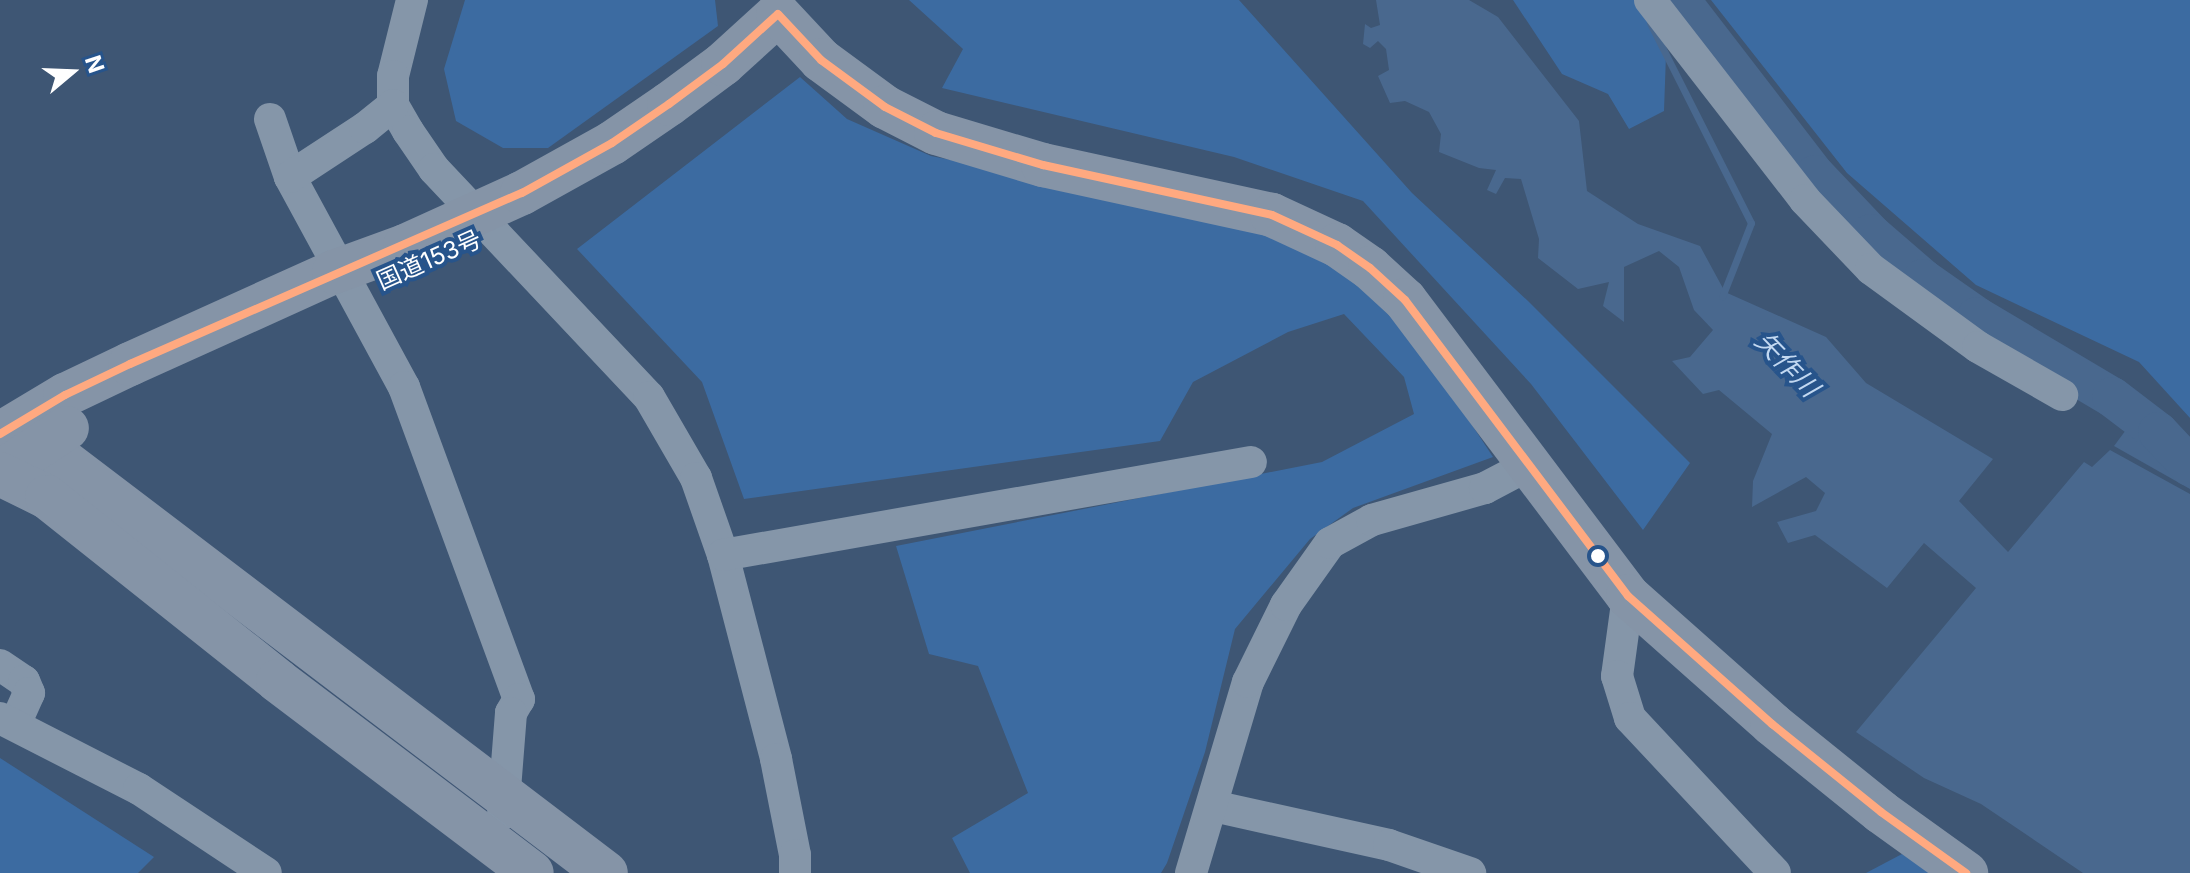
<!DOCTYPE html>
<meta charset="utf-8">
<style>
body{margin:0}
#map{position:relative;width:2190px;height:873px;overflow:hidden;background:#3e5674;font-family:Inter,"Noto Sans JP",sans-serif}
div>[style]{position:absolute}
.green>*{inset:0;background:#3c6ba1}
.water>*{inset:0;background:#49688e}
.stream>*{height:7px;margin:-3.5px;padding:0 3.5px;transform-origin:3.5px;border-radius:3.5px;background:#49688e}
.river>*{height:40px;margin:-20px;padding:0 20px;transform-origin:20px;border-radius:20px;background:#49688e}
.minor>*{height:32px;margin:-16px;padding:0 16px;transform-origin:16px;border-radius:16px;background:#8596a9}
.highway>*{height:44px;margin:-22px;padding:0 22px;transform-origin:22px;border-radius:22px;background:#8594a7}
.bus-1>*{height:8px;margin:-4px;padding:0 4px;transform-origin:4px;border-radius:4px;background:#ffa980}
.dots>*{width:22px;height:22px;translate:-50% -50%;box-sizing:border-box;border:4px solid #27548b;border-radius:50%}
span{translate:-50% -50%;white-space:nowrap;text-align:center;line-height:1.15;-webkit-text-stroke:8px #27548b;paint-order:stroke}
.street-label{font-size:24px;color:#fff}
.water-label{font-size:26px;color:#c2d8f1;font-style:italic}
.north{position:absolute;left:32px;top:32px;width:80px;height:80px;-webkit-text-stroke:6px #27548b;paint-order:stroke;rotate:71deg;font-size:22px;font-weight:700;line-height:32px;text-align:center;color:#fff}
.north::after{content:'';display:block;margin:auto;width:28px;height:36px;background:#fff;clip-path:polygon(50% 0,100% 100%,50% 72%,0 100%)}
</style>
<div id="map">
<div class="green">
<i style="clip-path:polygon(465px 0,715px 0,718px 26px,548px 148px,503px 148px,456px 121px,444px 69px)"></i>
<i style="clip-path:polygon(909px 0,1239px 0,1412px 193px,1528px 301px,1690px 463px,1643px 530px,1531px 384px,1363px 201px,1234px 157px,942px 88px,963px 49px)"></i>
<i style="clip-path:polygon(1513px 0,1636px 0,1666px 55px,1664px 111px,1629px 129px,1608px 94px,1562px 74px)"></i>
<i style="clip-path:polygon(1711px 0,2190px 0,2190px 418px,2139px 362px,1976px 285px,1847px 173px)"></i>
<i style="clip-path:polygon(800px 77px,847px 119px,931px 156px,1252px 220px,1336px 260px,1423px 350px,1493px 457px,1353px 508px,1310px 539px,1235px 629px,1205px 752px,1167px 863px,1161px 873px,970px 873px,952px 838px,1028px 793px,978px 666px,929px 654px,896px 546px,1322px 462px,1414px 414px,1404px 377px,1344px 314px,1288px 332px,1193px 382px,1160px 441px,744px 499px,702px 382px,577px 249px)"></i>
<i style="clip-path:polygon(0 759px,0 758px,154px 857px,138px 873px,0 873px)"></i>
<i style="clip-path:polygon(1902px 854px,1934px 873px,1866px 873px)"></i>
</div>
<div class="water">
<i style="clip-path:polygon(1376px 0,1469px 0,1498px 17px,1579px 121px,1587px 191px,1638px 224px,1700px 246px,1725px 292px,1826px 337px,1866px 383px,1993px 459px,1959px 501px,2008px 552px,2084px 462px,2092px 467px,2110px 450px,2190px 494px,2190px 873px,2083px 873px,1981px 804px,1924px 778px,1856px 732px,1976px 588px,1924px 543px,1887px 588px,1815px 535px,1788px 543px,1777px 522px,1816px 511px,1825px 493px,1806px 477px,1752px 507px,1753px 481px,1772px 434px,1719px 390px,1703px 394px,1672px 361px,1690px 357px,1713px 330px,1694px 310px,1679px 267px,1659px 251px,1624px 267px,1624px 322px,1603px 306px,1609px 282px,1578px 289px,1538px 258px,1539px 239px,1521px 179px,1505px 178px,1496px 194px,1487px 190px,1496px 170px,1479px 168px,1439px 152px,1441px 134px,1429px 112px,1405px 101px,1390px 103px,1378px 76px,1389px 70px,1386px 49px,1378px 41px,1370px 48px,1363px 44px,1365px 24px,1371px 28px,1380px 25px)"></i>
<i style="clip-path:polygon(2146px 403px,2161px 415px,2190px 460px,2190px 489px,2114px 446px)"></i>
</div>
<div class="stream">
<i style="left:1650px;top:23px;width:224px;rotate:63.2deg"></i>
<i style="left:1751px;top:223px;width:79px;rotate:111.4deg"></i>
</div>
<div class="river">
<i style="left:1680px;top:0;width:221px;rotate:52.4deg"></i>
<i style="left:1815px;top:175px;width:81px;rotate:46.5deg"></i>
<i style="left:1871px;top:234px;width:69px;rotate:40.9deg"></i>
<i style="left:1923px;top:279px;width:66px;rotate:35.1deg"></i>
<i style="left:1977px;top:317px;width:157px;rotate:30.7deg"></i>
<i style="left:2112px;top:397px;width:58px;rotate:37.3deg"></i>
<i style="left:2158px;top:432px;width:47px;rotate:46.7deg"></i>
</div>
<div class="minor">
<i style="left:412px;top:0;width:78px;rotate:104deg"></i>
<i style="left:393px;top:76px;width:29px;rotate:90deg"></i>
<i style="left:393px;top:105px;width:30px;rotate:60deg"></i>
<i style="left:408px;top:131px;width:46px;rotate:55.6deg"></i>
<i style="left:434px;top:169px;width:313px;rotate:46.7deg"></i>
<i style="left:649px;top:397px;width:94px;rotate:59.9deg"></i>
<i style="left:696px;top:478px;width:82px;rotate:70.7deg"></i>
<i style="left:723px;top:555px;width:211px;rotate:75.4deg"></i>
<i style="left:776px;top:759px;width:98px;rotate:78.8deg"></i>
<i style="left:795px;top:855px;width:18px;rotate:90deg"></i>
<i style="left:1650px;top:0;width:253px;rotate:52.2deg"></i>
<i style="left:1805px;top:200px;width:95px;rotate:46.3deg"></i>
<i style="left:1871px;top:269px;width:132px;rotate:36.1deg"></i>
<i style="left:1978px;top:347px;width:97px;rotate:29.7deg"></i>
<i style="left:270px;top:119px;width:61px;rotate:71deg"></i>
<i style="left:290px;top:177px;width:239px;rotate:61.5deg"></i>
<i style="left:404px;top:387px;width:333px;rotate:69.8deg"></i>
<i style="left:519px;top:699px;width:16px;rotate:120deg"></i>
<i style="left:511px;top:713px;width:101px;rotate:94.5deg"></i>
<i style="left:290px;top:177px;width:90px;rotate:-33.2deg"></i>
<i style="left:365px;top:128px;width:36px;rotate:-39deg"></i>
<i style="left:723px;top:555px;width:536px;rotate:-9.99deg"></i>
<i style="left:1628px;top:596px;width:81px;rotate:97.8deg"></i>
<i style="left:1617px;top:676px;width:44px;rotate:72.8deg"></i>
<i style="left:1630px;top:718px;width:212px;rotate:46.9deg"></i>
<i style="left:0;top:665px;width:29px;rotate:34deg"></i>
<i style="left:24px;top:681px;width:13px;rotate:67deg"></i>
<i style="left:29px;top:693px;width:34px;rotate:114deg"></i>
<i style="left:0;top:718px;width:156px;rotate:27.1deg"></i>
<i style="left:139px;top:789px;width:152px;rotate:33.5deg"></i>
<i style="left:1213px;top:806px;width:180px;rotate:12.5deg"></i>
<i style="left:1389px;top:845px;width:86px;rotate:19.1deg"></i>
<i style="left:1191px;top:873px;width:199px;rotate:-73.4deg"></i>
<i style="left:1248px;top:682px;width:86px;rotate:-63.7deg"></i>
<i style="left:1286px;top:605px;width:76px;rotate:-54.6deg"></i>
<i style="left:1330px;top:543px;width:48px;rotate:-28.7deg"></i>
<i style="left:1372px;top:520px;width:117px;rotate:-15.8deg"></i>
<i style="left:1485px;top:488px;width:47px;rotate:-27.6deg"></i>
</div>
<div class="highway">
<i style="left:19px;top:427px;width:737px;rotate:37.23deg"></i>
<i style="left:0;top:434px;width:76px;rotate:-31deg"></i>
<i style="left:65px;top:395px;width:72px;rotate:-25.5deg"></i>
<i style="left:130px;top:364px;width:224px;rotate:-24.3deg"></i>
<i style="left:334px;top:272px;width:76px;rotate:-20.1deg"></i>
<i style="left:405px;top:246px;width:128px;rotate:-24.4deg"></i>
<i style="left:522px;top:193px;width:103px;rotate:-29.1deg"></i>
<i style="left:612px;top:143px;width:69px;rotate:-34.4deg"></i>
<i style="left:669px;top:104px;width:67px;rotate:-36.5deg"></i>
<i style="left:723px;top:64px;width:74px;rotate:-42.3deg"></i>
<i style="left:778px;top:14px;width:63px;rotate:46.9deg"></i>
<i style="left:821px;top:60px;width:79px;rotate:36.3deg"></i>
<i style="left:885px;top:107px;width:57px;rotate:27deg"></i>
<i style="left:936px;top:133px;width:112px;rotate:16.7deg"></i>
<i style="left:1043px;top:165px;width:234px;rotate:12.3deg"></i>
<i style="left:1272px;top:215px;width:72px;rotate:24.8deg"></i>
<i style="left:1337px;top:245px;width:40px;rotate:34.9deg"></i>
<i style="left:1370px;top:268px;width:47px;rotate:42.4deg"></i>
<i style="left:1405px;top:300px;width:371px;rotate:53deg"></i>
<i style="left:1628px;top:596px;width:193px;rotate:41.6deg"></i>
<i style="left:1772px;top:724px;width:140px;rotate:38.9deg"></i>
<i style="left:1881px;top:812px;width:105px;rotate:35.7deg"></i>
<i style="left:0;top:472px;width:80px;rotate:-33.3deg"></i>
<i style="left:0;top:474px;width:52px;rotate:26.1deg"></i>
<i style="left:47px;top:497px;width:295px;rotate:38.5deg"></i>
<i style="left:278px;top:681px;width:318px;rotate:37.1deg"></i>
</div>
<div class="bus-1">
<i style="left:0;top:434px;width:76px;rotate:-31deg"></i>
<i style="left:65px;top:395px;width:72px;rotate:-25.5deg"></i>
<i style="left:130px;top:364px;width:428px;rotate:-23.6deg"></i>
<i style="left:522px;top:193px;width:103px;rotate:-29.1deg"></i>
<i style="left:612px;top:143px;width:69px;rotate:-34.4deg"></i>
<i style="left:669px;top:104px;width:67px;rotate:-36.5deg"></i>
<i style="left:723px;top:64px;width:74px;rotate:-42.3deg"></i>
<i style="left:778px;top:14px;width:63px;rotate:46.9deg"></i>
<i style="left:821px;top:60px;width:79px;rotate:36.3deg"></i>
<i style="left:885px;top:107px;width:57px;rotate:27deg"></i>
<i style="left:936px;top:133px;width:112px;rotate:16.7deg"></i>
<i style="left:1043px;top:165px;width:234px;rotate:12.3deg"></i>
<i style="left:1272px;top:215px;width:72px;rotate:24.8deg"></i>
<i style="left:1337px;top:245px;width:40px;rotate:34.9deg"></i>
<i style="left:1370px;top:268px;width:47px;rotate:42.4deg"></i>
<i style="left:1405px;top:300px;width:371px;rotate:53deg"></i>
<i style="left:1628px;top:596px;width:193px;rotate:41.6deg"></i>
<i style="left:1772px;top:724px;width:140px;rotate:38.9deg"></i>
<i style="left:1881px;top:812px;width:105px;rotate:35.7deg"></i>
</div>
<div class="dots">
<i style="left:1598px;top:556px;background:#fff"></i>
</div>
<div class="street-label">
<span style="left:429px;top:260px;rotate:-24deg">国道153号</span>
</div>
<div class="water-label">
<span style="left:1787px;top:364px;rotate:46deg">矢作川</span>
</div>
<div class="north">N</div>
</div>
